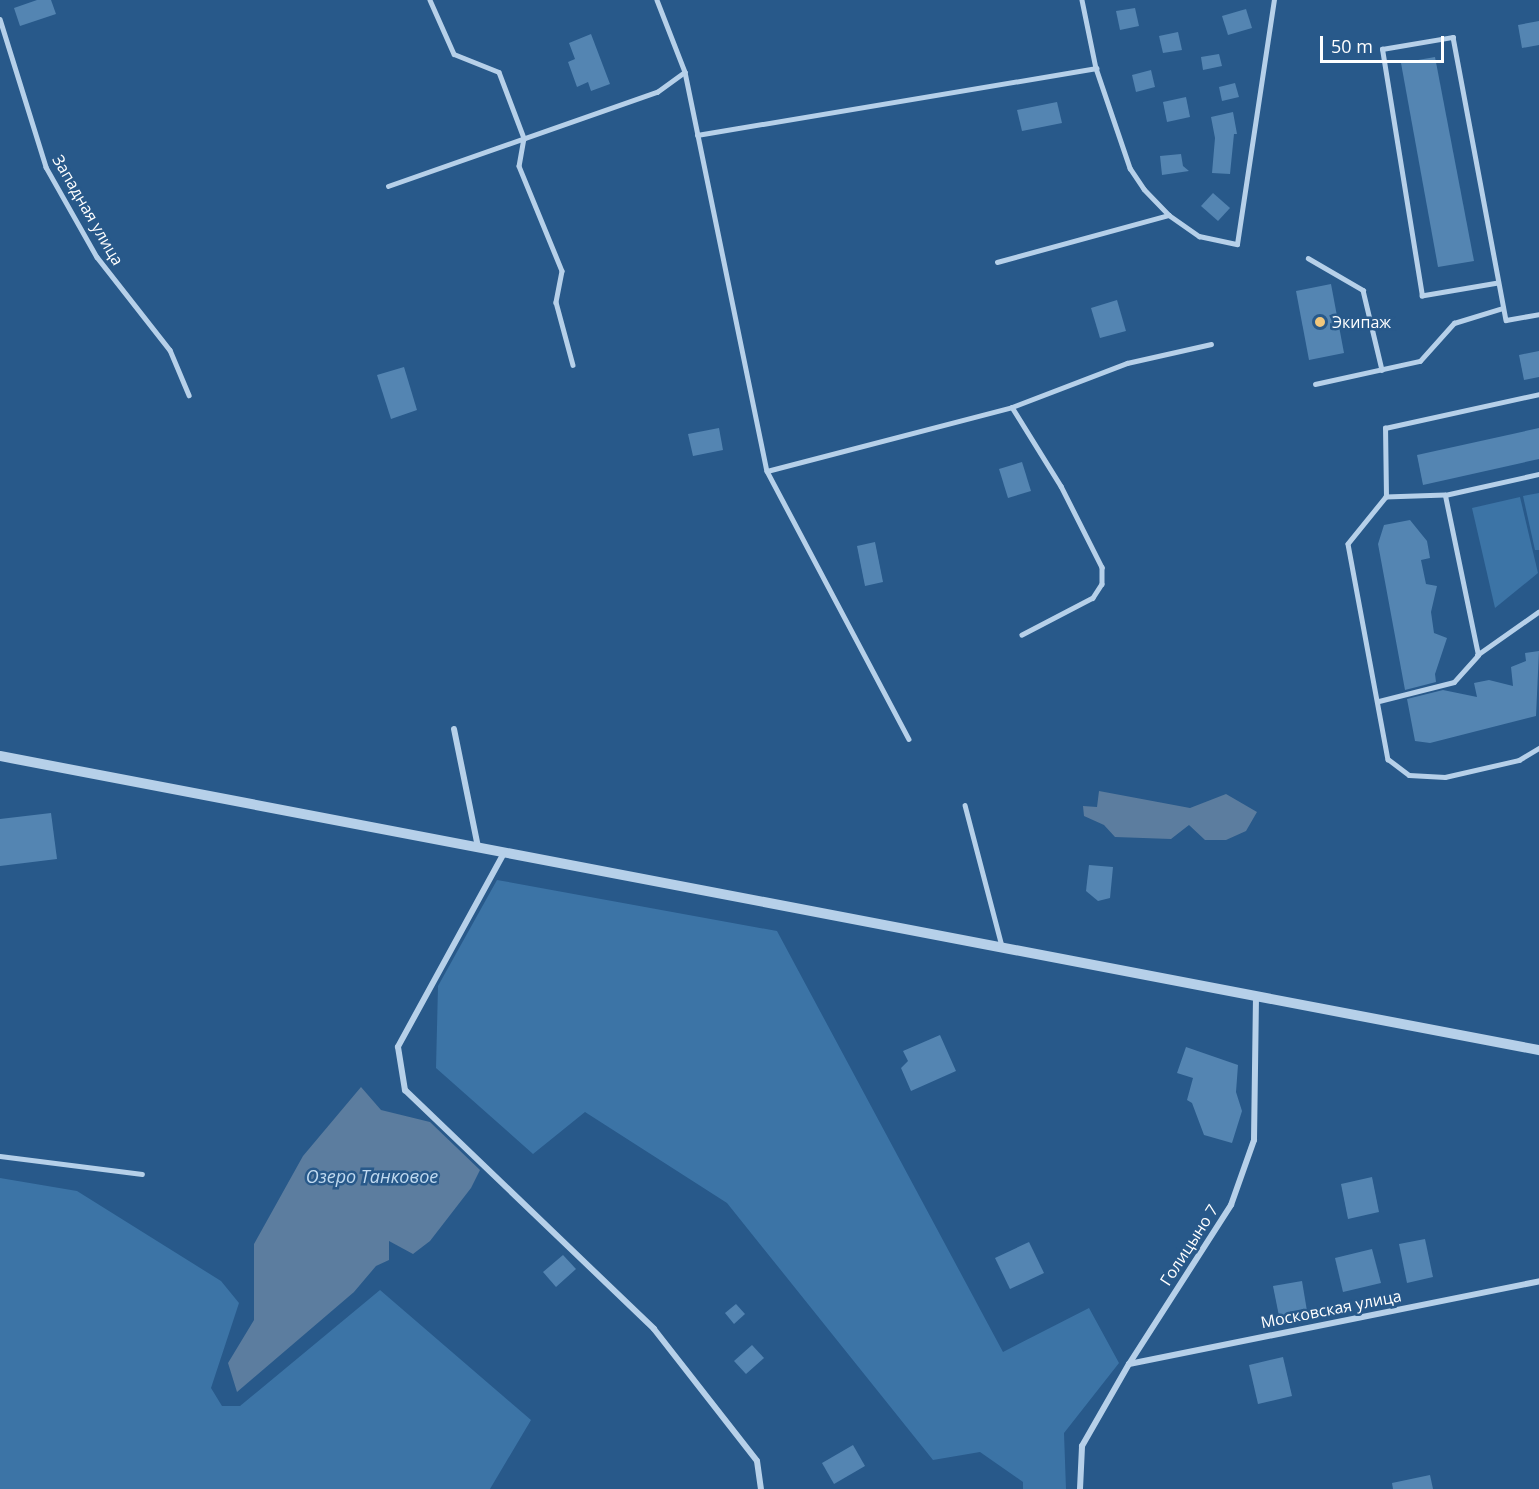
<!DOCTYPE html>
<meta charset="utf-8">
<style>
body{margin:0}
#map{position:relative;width:1539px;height:1489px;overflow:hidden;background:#28598a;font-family:"Open Sans",sans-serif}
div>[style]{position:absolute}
.green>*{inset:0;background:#3c74a6}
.water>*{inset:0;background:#5c7d9f}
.building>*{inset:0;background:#5485b2}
.service>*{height:4.5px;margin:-2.25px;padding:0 2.25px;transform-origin:2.25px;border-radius:2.25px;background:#b6d0e9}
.minor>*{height:6px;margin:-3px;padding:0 3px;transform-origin:3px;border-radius:3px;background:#b6d0e9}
.tertiary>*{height:10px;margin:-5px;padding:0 5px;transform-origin:5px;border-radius:5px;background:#b6d0e9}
.dots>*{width:16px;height:16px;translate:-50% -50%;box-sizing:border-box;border:3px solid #28598a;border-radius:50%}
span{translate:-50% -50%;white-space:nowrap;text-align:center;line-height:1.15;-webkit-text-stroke:5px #28598a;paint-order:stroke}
.street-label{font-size:16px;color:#fff}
.poi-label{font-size:16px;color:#fff}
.left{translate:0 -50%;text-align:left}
.water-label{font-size:18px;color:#c1daf0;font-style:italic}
.scale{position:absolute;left:1320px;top:36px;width:124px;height:27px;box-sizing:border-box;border:3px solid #fff;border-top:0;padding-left:8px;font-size:18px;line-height:21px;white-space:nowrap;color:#fff;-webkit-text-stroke:4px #28598a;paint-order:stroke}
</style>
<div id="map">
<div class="green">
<i style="clip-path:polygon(1539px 493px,1539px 550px,1535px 550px,1523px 496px)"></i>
<i style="clip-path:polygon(1520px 497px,1538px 573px,1495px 608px,1472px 508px)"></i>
<i style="clip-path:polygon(497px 880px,777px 931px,1003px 1352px,1089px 1308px,1119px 1363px,1064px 1433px,1066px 1489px,1023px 1489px,1023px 1482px,980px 1452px,933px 1460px,727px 1203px,585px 1112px,533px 1154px,436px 1068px,438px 986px)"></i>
<i style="clip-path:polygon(0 1178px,77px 1191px,221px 1281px,239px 1303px,211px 1388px,222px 1406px,240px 1406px,380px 1290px,531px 1420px,490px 1489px,0 1489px)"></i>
</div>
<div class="water">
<i style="clip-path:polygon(1099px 791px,1190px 808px,1226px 794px,1257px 812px,1246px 831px,1226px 840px,1205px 840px,1189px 825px,1171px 839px,1115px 837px,1104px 825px,1084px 816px,1083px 806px,1097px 807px)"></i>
<i style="clip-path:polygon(361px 1087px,381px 1110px,430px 1122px,480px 1170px,471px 1188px,430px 1241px,413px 1254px,389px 1241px,389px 1260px,376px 1266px,354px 1292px,237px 1392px,228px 1363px,254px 1320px,254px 1244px,303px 1156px)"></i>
</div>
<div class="building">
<i style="clip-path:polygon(37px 0,51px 0,56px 14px,20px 26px,14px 8px)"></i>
<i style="clip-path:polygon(1135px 8px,1139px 26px,1120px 30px,1116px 11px)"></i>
<i style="clip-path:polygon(1246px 9px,1252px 28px,1228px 35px,1222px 16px)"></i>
<i style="clip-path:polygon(1539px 21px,1539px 45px,1522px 48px,1518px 25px)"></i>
<i style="clip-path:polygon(1178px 32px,1182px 50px,1163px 53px,1159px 36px)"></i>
<i style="clip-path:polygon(591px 34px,610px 84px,591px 91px,588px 82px,577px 87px,568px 62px,575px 59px,569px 43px)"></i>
<i style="clip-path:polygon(1219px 54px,1222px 66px,1203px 70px,1201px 57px)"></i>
<i style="clip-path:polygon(1435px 57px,1474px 261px,1438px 267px,1401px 63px)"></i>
<i style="clip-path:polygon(1151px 70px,1155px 87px,1136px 92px,1132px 75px)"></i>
<i style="clip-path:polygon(1235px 83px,1239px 97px,1222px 101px,1219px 87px)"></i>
<i style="clip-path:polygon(1186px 97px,1190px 117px,1167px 122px,1163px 102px)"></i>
<i style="clip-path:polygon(1057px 102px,1062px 123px,1022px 131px,1017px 110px)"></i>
<i style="clip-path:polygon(1233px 112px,1237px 134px,1234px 134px,1230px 174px,1212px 173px,1215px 138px,1211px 117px)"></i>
<i style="clip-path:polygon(1181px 154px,1183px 166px,1189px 171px,1162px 175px,1160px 156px)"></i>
<i style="clip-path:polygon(1213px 193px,1230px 208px,1218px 221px,1201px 206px)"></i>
<i style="clip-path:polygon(1331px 284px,1344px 353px,1309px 360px,1296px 291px)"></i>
<i style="clip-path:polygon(1117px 300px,1126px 331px,1100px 338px,1091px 308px)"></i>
<i style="clip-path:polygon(1539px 351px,1539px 377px,1524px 380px,1519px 355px)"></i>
<i style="clip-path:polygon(404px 367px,417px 410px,391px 419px,377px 375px)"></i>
<i style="clip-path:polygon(719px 428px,723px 450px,693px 456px,688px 434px)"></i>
<i style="clip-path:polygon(1539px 428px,1539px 459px,1423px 485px,1417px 455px)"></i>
<i style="clip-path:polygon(1022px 462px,1031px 491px,1008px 498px,999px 469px)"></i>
<i style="clip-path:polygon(1410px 520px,1427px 541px,1430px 558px,1421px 560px,1426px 584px,1437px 586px,1431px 612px,1434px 633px,1447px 638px,1435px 674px,1436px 682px,1405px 690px,1378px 544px,1384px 525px)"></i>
<i style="clip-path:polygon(875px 542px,883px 582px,865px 586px,857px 546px)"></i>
<i style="clip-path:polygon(1539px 651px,1536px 716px,1430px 743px,1415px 741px,1407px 699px,1443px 690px,1477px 697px,1474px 683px,1489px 680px,1513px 686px,1511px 667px,1526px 661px,1525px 653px)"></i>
<i style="clip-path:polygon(51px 813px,57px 859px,0 866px,0 819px)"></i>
<i style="clip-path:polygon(1089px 865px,1113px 867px,1110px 898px,1098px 901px,1086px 891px)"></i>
<i style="clip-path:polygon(940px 1035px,956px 1071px,911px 1091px,901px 1068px,908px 1061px,903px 1051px)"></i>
<i style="clip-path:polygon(1186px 1047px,1238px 1065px,1236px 1092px,1242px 1111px,1232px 1143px,1204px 1135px,1192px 1103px,1187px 1100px,1193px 1078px,1177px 1073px)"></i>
<i style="clip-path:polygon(1372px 1177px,1379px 1212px,1348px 1219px,1341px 1184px)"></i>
<i style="clip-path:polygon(1425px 1239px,1433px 1277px,1407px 1283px,1399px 1244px)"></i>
<i style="clip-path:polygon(1029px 1242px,1044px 1273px,1010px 1289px,995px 1258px)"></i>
<i style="clip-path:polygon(1372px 1249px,1381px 1283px,1343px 1292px,1335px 1258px)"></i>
<i style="clip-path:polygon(563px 1255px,576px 1269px,556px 1287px,543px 1272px)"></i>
<i style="clip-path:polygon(1302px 1281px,1307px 1311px,1279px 1316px,1273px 1286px)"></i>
<i style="clip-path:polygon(736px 1304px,745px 1314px,734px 1324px,725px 1313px)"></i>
<i style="clip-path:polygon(752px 1345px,764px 1358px,746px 1374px,734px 1361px)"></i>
<i style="clip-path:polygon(1283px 1357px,1292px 1396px,1258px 1404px,1249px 1365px)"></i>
<i style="clip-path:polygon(853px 1445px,865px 1466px,834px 1484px,822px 1463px)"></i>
<i style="clip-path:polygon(1430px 1475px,1433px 1489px,1393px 1489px,1392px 1483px)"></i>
</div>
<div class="service">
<i style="left:430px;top:0;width:59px;rotate:66deg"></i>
<i style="left:454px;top:54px;width:48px;rotate:21.8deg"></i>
<i style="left:499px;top:72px;width:71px;rotate:69.3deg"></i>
<i style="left:524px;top:138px;width:28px;rotate:100deg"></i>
<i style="left:519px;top:166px;width:113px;rotate:67.7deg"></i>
<i style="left:562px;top:271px;width:32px;rotate:101deg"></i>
<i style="left:556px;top:302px;width:65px;rotate:74.9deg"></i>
<i style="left:657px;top:0;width:77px;rotate:68.7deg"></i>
<i style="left:685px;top:72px;width:407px;rotate:78.4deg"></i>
<i style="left:767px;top:471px;width:303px;rotate:62.1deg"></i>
<i style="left:1082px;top:0;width:69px;rotate:78.4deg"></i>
<i style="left:1096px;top:68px;width:106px;rotate:71.2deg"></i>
<i style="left:1130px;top:168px;width:25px;rotate:56deg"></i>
<i style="left:1144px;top:189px;width:36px;rotate:46deg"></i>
<i style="left:1169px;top:215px;width:37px;rotate:35deg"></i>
<i style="left:1199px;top:236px;width:39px;rotate:12deg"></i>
<i style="left:1237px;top:244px;width:247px;rotate:-81.4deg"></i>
<i style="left:0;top:19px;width:155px;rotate:72.7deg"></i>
<i style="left:46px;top:167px;width:103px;rotate:60.5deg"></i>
<i style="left:97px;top:257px;width:118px;rotate:51.9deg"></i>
<i style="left:170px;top:350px;width:49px;rotate:67.1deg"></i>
<i style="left:697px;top:135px;width:405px;rotate:-9.5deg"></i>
<i style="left:388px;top:186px;width:285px;rotate:-19.3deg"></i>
<i style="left:657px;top:92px;width:34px;rotate:-36deg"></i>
<i style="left:1308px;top:258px;width:64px;rotate:30.2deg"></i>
<i style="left:1363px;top:290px;width:82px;rotate:76.6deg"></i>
<i style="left:997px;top:262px;width:178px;rotate:-15.3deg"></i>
<i style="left:1498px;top:283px;width:77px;rotate:170.3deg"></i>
<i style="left:1422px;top:296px;width:250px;rotate:-99.2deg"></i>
<i style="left:1382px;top:49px;width:72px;rotate:-9.6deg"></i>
<i style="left:1453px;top:37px;width:288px;rotate:79.4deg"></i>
<i style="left:1506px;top:320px;width:34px;rotate:-10deg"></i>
<i style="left:1315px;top:384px;width:107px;rotate:-12.4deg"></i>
<i style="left:1420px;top:361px;width:51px;rotate:-48.2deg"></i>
<i style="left:1454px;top:323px;width:51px;rotate:-17deg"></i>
<i style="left:1012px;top:407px;width:93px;rotate:58.2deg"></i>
<i style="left:1061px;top:486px;width:91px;rotate:63.2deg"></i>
<i style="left:1102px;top:567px;width:17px;rotate:90deg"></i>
<i style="left:1102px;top:584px;width:17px;rotate:123deg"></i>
<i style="left:1093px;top:598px;width:80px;rotate:152.5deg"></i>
<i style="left:767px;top:471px;width:253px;rotate:-14.6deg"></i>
<i style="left:1012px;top:407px;width:123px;rotate:-20.9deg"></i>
<i style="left:1127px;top:363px;width:86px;rotate:-12.7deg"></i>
<i style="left:1445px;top:495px;width:96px;rotate:-12.6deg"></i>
<i style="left:1386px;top:497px;width:69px;rotate:-90.8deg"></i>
<i style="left:1385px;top:428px;width:158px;rotate:-12.4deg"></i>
<i style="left:1539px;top:612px;width:75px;rotate:144.8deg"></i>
<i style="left:1478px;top:655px;width:163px;rotate:-101.7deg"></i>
<i style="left:1445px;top:495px;width:59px;rotate:178.1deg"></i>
<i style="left:1386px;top:497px;width:60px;rotate:129deg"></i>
<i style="left:1348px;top:544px;width:219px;rotate:79.5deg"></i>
<i style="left:1388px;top:759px;width:26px;rotate:37deg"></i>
<i style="left:1409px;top:775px;width:36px;rotate:3deg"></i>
<i style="left:1445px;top:777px;width:76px;rotate:-12.9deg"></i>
<i style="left:1519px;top:760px;width:23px;rotate:-31deg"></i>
<i style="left:1379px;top:701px;width:77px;rotate:-14.2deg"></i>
<i style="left:1454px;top:682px;width:36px;rotate:-48deg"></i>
<i style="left:965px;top:805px;width:146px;rotate:75.3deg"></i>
<i style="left:0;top:1156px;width:143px;rotate:7.2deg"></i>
</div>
<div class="minor">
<i style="left:454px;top:729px;width:120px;rotate:78.5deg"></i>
<i style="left:504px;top:853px;width:221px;rotate:118.7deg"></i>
<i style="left:398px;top:1047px;width:44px;rotate:80.8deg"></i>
<i style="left:405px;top:1090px;width:345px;rotate:43.8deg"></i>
<i style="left:654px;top:1329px;width:167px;rotate:52deg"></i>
<i style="left:757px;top:1461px;width:28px;rotate:82deg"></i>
<i style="left:1129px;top:1364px;width:418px;rotate:-11.4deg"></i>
<i style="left:1080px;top:1489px;width:43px;rotate:-87.3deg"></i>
<i style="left:1082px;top:1446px;width:95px;rotate:-60.2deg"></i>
<i style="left:1129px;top:1364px;width:189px;rotate:-57.3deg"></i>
<i style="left:1231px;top:1205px;width:69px;rotate:-70.5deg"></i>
<i style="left:1254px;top:1140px;width:144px;rotate:-89.2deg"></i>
</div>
<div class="tertiary">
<i style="left:0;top:756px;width:1567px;rotate:10.82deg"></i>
</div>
<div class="dots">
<i style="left:1320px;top:322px;background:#f1c77c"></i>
</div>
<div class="street-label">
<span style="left:88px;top:210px;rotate:60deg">Западная улица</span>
<span style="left:1189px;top:1245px;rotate:-57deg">Голицыно 7</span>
<span style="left:1331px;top:1309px;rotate:-11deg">Московская улица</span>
</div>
<div class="poi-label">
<span class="left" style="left:1332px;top:322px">Экипаж</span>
</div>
<div class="water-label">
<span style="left:372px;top:1176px">Озеро Танковое</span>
</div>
<div class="scale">50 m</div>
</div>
